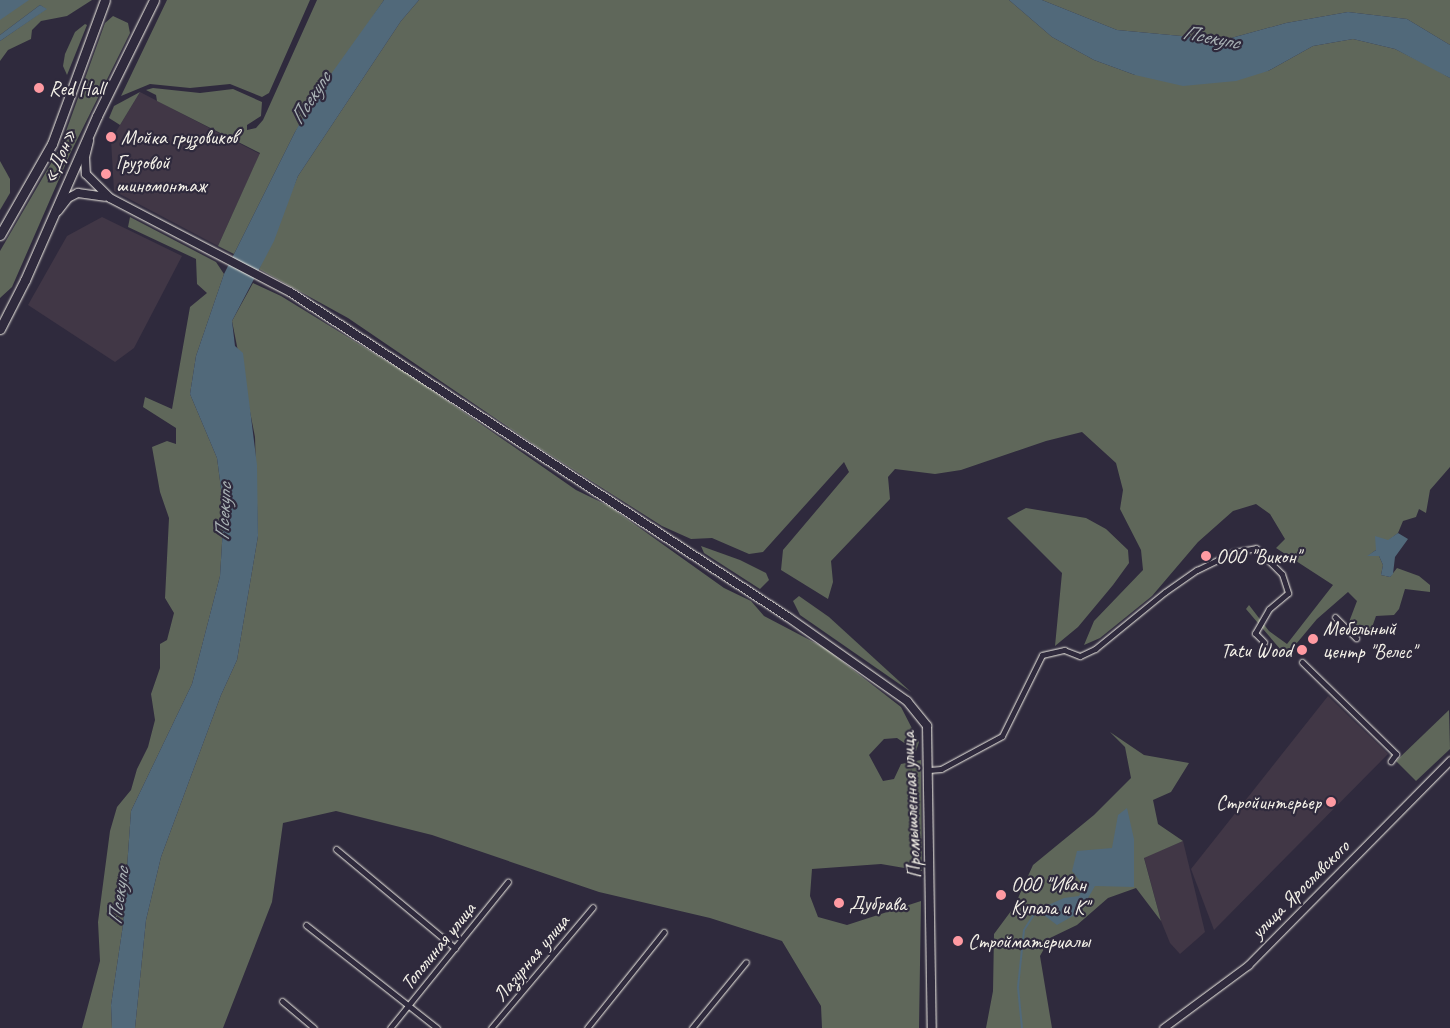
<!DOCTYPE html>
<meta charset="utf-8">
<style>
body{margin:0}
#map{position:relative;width:1450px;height:1028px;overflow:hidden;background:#2f2a3d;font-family:Caveat,sans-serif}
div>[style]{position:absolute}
.built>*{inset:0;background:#413746}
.green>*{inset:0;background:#5f675a}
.water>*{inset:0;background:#51697a}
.stream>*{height:2px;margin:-1px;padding:0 1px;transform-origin:1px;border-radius:1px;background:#51697a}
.roads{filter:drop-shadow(0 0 1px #f4f1e8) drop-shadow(0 0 1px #f4f1e8)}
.minor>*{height:5px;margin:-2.5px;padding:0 2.5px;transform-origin:2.5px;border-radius:2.5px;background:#2f2a3d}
.tertiary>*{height:7px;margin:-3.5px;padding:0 3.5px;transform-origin:3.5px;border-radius:3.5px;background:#2f2a3d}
.secondary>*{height:8px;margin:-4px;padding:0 4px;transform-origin:4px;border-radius:4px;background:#2f2a3d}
.trunk>*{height:9px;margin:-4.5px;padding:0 4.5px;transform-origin:4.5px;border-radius:4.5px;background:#2f2a3d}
.dots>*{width:14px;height:14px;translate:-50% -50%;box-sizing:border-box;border:2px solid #2f2a3d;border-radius:50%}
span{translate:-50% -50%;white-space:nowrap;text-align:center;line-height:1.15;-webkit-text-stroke:4.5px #2f2a3d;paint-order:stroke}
.poi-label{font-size:20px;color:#f4f1e8}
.left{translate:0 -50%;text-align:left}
.right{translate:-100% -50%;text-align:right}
.street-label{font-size:20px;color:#f4f1e8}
.water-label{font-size:21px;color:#abb4b6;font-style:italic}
</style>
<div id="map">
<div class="built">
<i style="clip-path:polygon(140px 92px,260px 154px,218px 246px,114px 191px,111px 140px)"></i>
<i style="clip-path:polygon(102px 217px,182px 256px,134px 348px,115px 362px,28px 305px,67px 236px)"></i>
<i style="clip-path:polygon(1328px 696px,1388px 754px,1214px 930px,1191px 869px)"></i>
<i style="clip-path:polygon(1183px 841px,1205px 932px,1180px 954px,1170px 943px,1161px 921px,1144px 857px)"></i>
</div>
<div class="green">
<i style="clip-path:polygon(0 0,92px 0,67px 16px,41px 21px,32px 30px,31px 39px,8px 50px,0 61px,0 41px,46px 9px,40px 5px,0 35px)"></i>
<i style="clip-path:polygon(167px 0,310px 0,269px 93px,262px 97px,230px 84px,190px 88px,150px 84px,121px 96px)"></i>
<i style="clip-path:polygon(317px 0,384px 0,295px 132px,234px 254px,218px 246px,260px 153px,157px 101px,156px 95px,146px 90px,153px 88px,200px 93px,233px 89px,262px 102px,261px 116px,247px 125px,247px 130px,256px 128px,263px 120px)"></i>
<i style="clip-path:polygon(419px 0,1009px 0,1052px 37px,1094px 60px,1135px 75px,1268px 71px,1313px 46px,1353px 39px,1395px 49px,1433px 68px,1450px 78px,1450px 467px,1430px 490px,1426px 513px,1419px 509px,1416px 517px,1403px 521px,1398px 533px,1368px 556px,1379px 556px,1383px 565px,1381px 575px,1390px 577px,1397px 568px,1419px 576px,1430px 585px,1430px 592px,1405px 589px,1399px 609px,1394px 615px,1376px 616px,1370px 633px,1359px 632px,1349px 622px,1357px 601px,1348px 592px,1317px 619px,1286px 656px,1246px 609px,1249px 605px,1269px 631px,1287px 644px,1333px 585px,1276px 548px,1285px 539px,1270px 514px,1256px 504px,1233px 511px,1198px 542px,1152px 596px,1100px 638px,1084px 645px,1094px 621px,1143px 570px,1141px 550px,1120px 509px,1123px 490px,1116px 463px,1082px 432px,1046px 441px,961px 470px,935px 474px,895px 469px,888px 477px,890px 499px,831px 561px,833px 582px,828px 599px,781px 570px,783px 550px,849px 472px,844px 462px,763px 552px,749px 554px,712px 538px,691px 539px,662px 526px,536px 446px,348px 318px,259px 269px,298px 176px,401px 21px)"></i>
<i style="clip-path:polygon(1042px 0,1450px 0,1450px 45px,1407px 19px,1348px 12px,1286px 23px,1224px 40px,1117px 30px)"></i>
<i style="clip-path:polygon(113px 16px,128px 23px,130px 33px,70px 154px,12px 287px,0 298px,0 251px,60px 148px,105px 23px)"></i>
<i style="clip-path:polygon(85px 24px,87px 25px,67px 75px,63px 66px,65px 54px,75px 32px)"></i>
<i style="clip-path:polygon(140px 92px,120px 125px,109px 118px,114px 106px)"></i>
<i style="clip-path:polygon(0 161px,10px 179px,10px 193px,0 210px)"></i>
<i style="clip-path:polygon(130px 217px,216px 262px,224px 274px,196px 356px,190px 394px,217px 458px,224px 511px,220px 576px,192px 684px,131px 811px,123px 925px,111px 1005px,112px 1028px,82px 1028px,100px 961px,98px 922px,110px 831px,117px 807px,131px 790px,137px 769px,148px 747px,155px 720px,151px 694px,160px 668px,160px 644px,167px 640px,174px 613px,165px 598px,169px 518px,160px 492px,152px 447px,167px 441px,176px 444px,176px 428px,143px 407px,145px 397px,172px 409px,190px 307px,207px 293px,197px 284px,196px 259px,128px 227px)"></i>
<i style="clip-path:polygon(253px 283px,281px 296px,416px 379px,576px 490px,609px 506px,724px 588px,751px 601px,764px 616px,825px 648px,901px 707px,919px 742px,916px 751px,897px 738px,884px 739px,869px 755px,883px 781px,894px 779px,901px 764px,921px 760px,922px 871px,881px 864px,812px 869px,810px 896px,818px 917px,847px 925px,921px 901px,919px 1028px,822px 1028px,821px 1006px,782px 941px,710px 918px,599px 892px,432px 835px,336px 811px,283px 823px,272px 902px,223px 1028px,135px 1028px,146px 920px,161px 857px,221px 695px,237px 660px,258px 536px,255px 437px,232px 321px)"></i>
<i style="clip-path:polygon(1026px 508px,1086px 518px,1106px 529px,1128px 550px,1129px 563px,1113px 585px,1078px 627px,1055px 646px,1062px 573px,1007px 518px)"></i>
<i style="clip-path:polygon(701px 546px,740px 560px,766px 573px,769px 580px,760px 589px,704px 553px)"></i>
<i style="clip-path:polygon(799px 596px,829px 617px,911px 692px,800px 615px,793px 601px)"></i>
<i style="clip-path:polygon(1449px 710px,1450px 749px,1416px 781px,1396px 761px)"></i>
<i style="clip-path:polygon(1110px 732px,1144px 755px,1189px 763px,1171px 792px,1153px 800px,1158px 824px,1183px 841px,1144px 858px,1161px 921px,1136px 888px,1108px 898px,1077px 925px,1050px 938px,1040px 956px,1052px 1028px,986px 1028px,993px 991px,994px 934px,1014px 907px,1033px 865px,1094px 815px,1131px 778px,1125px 747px)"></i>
</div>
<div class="water">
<i style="clip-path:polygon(0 0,29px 0,0 20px)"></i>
<i style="clip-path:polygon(384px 0,419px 0,401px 21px,298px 176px,274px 241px,232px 321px,235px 346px,243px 353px,257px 465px,258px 536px,237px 660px,221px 695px,161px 857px,146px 920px,135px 1028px,112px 1028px,111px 1005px,123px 925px,131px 811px,192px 684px,220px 576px,224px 511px,217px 458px,190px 394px,196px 356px,224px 274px,295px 132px,316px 95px)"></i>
<i style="clip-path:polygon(1009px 0,1042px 0,1117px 30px,1224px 40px,1286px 23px,1348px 12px,1407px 19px,1450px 45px,1450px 78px,1395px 49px,1353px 39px,1313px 46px,1268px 71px,1236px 81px,1183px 86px,1135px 75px,1094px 60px,1052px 37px)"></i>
<i style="clip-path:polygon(40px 5px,47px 9px,0 41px,0 35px)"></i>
<i style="clip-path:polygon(1398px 533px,1408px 539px,1395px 557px,1393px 574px,1390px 577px,1381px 575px,1383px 565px,1379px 556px,1367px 556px,1376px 550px,1375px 536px,1388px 540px)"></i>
<i style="clip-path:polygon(1127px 808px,1134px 839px,1134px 887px,1095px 886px,1080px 912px,1057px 925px,1037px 910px,1064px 898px,1079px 896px,1084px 886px,1072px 871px,1077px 851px,1112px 848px,1118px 815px)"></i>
</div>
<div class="stream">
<i style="left:1022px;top:1028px;width:41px;rotate:-95.6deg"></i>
<i style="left:1018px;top:987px;width:57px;rotate:-84deg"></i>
<i style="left:1024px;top:930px;width:24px;rotate:-57deg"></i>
</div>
<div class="roads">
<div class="minor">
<i style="left:1335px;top:617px;width:30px;rotate:45deg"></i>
<i style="left:1302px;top:662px;width:132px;rotate:44.4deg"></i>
<i style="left:1396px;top:754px;width:9px;rotate:126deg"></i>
<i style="left:929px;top:770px;width:12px;rotate:-5deg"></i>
<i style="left:941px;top:769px;width:69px;rotate:-28.4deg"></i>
<i style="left:1002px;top:736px;width:90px;rotate:-63.7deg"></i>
<i style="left:1042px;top:655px;width:23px;rotate:-13deg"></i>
<i style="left:1064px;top:650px;width:17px;rotate:21deg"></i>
<i style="left:1080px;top:656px;width:17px;rotate:-25deg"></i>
<i style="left:1095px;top:649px;width:90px;rotate:-39.2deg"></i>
<i style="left:1165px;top:592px;width:39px;rotate:-35deg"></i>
<i style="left:1197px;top:570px;width:41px;rotate:-25.9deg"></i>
<i style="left:1234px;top:552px;width:22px;rotate:-10deg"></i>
<i style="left:1256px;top:548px;width:37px;rotate:45deg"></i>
<i style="left:1282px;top:574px;width:20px;rotate:72deg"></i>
<i style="left:1288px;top:593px;width:25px;rotate:140deg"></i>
<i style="left:1269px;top:609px;width:28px;rotate:120deg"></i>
<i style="left:1255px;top:633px;width:13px;rotate:45deg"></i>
<i style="left:336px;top:849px;width:155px;rotate:39.8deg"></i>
<i style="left:306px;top:925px;width:167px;rotate:38.2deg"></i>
<i style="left:282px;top:1001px;width:42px;rotate:40.2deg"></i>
<i style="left:390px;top:1028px;width:188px;rotate:-51.1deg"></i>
<i style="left:491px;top:1028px;width:158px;rotate:-49.9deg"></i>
<i style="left:587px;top:1028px;width:123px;rotate:-51.3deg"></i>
<i style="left:692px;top:1028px;width:85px;rotate:-50.7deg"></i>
</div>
<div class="tertiary">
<i style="left:1163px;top:1028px;width:106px;rotate:-36.5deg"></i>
<i style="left:1248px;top:965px;width:288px;rotate:-45.4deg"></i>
</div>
<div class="secondary">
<i style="left:89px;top:141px;width:16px;rotate:104deg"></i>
<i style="left:85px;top:157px;width:17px;rotate:87deg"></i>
<i style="left:86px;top:174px;width:34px;rotate:45deg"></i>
<i style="left:110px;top:198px;width:203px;rotate:27.6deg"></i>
<i style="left:290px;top:292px;width:595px;rotate:33.13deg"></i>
<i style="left:788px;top:617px;width:146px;rotate:35.2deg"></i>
<i style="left:907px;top:701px;width:32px;rotate:51deg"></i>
<i style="left:927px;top:726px;width:302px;rotate:89.1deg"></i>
<i style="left:58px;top:211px;width:16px;rotate:-52deg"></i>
<i style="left:68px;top:198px;width:11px;rotate:-27deg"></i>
<i style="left:78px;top:193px;width:27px;rotate:8deg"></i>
</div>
<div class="trunk">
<i style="left:0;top:235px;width:105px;rotate:-60.3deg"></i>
<i style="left:52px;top:144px;width:153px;rotate:-69.8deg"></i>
<i style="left:0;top:329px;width:55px;rotate:-63deg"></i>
<i style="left:25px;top:280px;width:179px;rotate:-66.3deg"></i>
<i style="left:97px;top:116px;width:129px;rotate:-63.8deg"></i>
</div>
</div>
<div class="dots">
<i style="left:39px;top:88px;background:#ff9aa2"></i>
<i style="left:111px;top:137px;background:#ff9aa2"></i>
<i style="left:106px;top:174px;background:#ff9aa2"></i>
<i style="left:1206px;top:556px;background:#ff9aa2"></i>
<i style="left:1313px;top:639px;background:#ff9aa2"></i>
<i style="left:1302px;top:650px;background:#ff9aa2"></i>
<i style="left:1331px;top:802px;background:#ff9aa2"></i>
<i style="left:1001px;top:895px;background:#ff9aa2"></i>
<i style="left:839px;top:903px;background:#ff9aa2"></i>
<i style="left:958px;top:941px;background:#ff9aa2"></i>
</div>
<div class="poi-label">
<span class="left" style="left:49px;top:88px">Red Hall</span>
<span class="left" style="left:121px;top:137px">Мойка грузовиков</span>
<span class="left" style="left:116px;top:174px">Грузовой<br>шиномонтаж</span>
<span class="left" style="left:1216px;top:556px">ООО "Викон"</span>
<span class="left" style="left:1323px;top:640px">Мебельный<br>центр "Велес"</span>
<span class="right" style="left:1292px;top:650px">Tatu Wood</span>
<span class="right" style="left:1321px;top:802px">Стройинтерьер</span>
<span class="left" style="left:1011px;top:896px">ООО "Иван<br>Купала и К"</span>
<span class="left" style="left:849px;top:903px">Дубрава</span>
<span class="left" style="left:968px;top:941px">Стройматериалы</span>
</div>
<div class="street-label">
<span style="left:59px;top:156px;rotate:-66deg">«Дон»</span>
<span style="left:911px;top:805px;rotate:-93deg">Промышленная улица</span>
<span style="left:1300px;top:889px;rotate:-45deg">улица Ярославского</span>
<span style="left:438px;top:946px;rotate:-51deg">Тополиная улица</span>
<span style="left:531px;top:958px;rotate:-50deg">Лазурная улица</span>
</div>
<div class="water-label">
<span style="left:1211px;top:37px;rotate:11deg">Псекупс</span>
<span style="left:310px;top:98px;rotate:-57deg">Псекупс</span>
<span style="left:223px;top:512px;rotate:-87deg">Псекупс</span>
<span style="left:118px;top:896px;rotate:-82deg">Псекупс</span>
</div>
</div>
